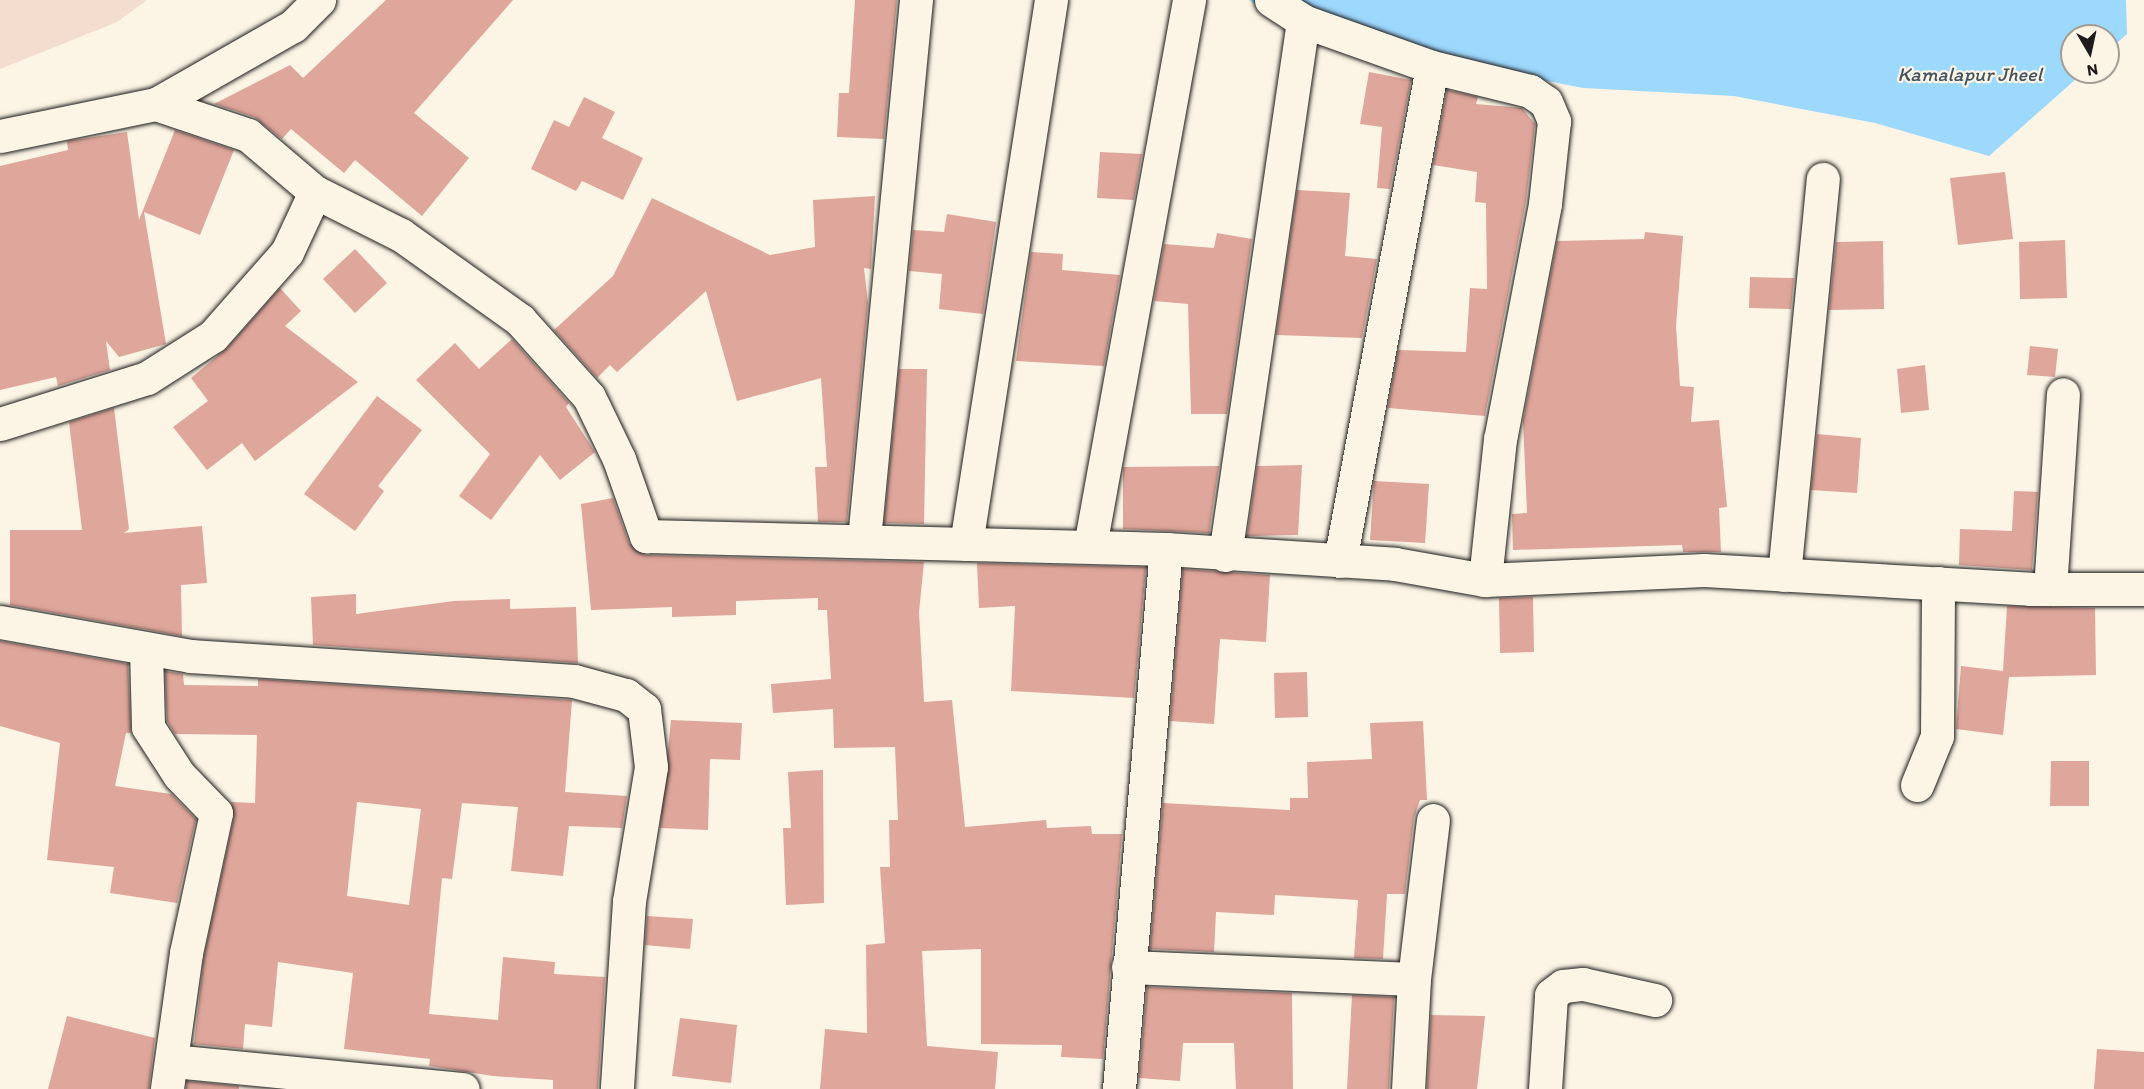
<!DOCTYPE html>
<style>
body{margin:0}
#map{position:relative;width:2144px;height:1089px;overflow:hidden;background:#fcf5e5;font-family:Itim,sans-serif}
div>[style]{position:absolute}
.built>*{inset:0;background:#f3ddcf}
.water>*{inset:0;background:#9dd8fd}
.building>*{inset:0;background:#dfa69b}
.roads{filter:drop-shadow(0 0 2px #1c1c1c) drop-shadow(0 0 2px #1c1c1c)}
.street>*{height:33px;margin:-16.5px;padding:0 16.5px;transform-origin:16.5px;border-radius:16.5px;background:#fcf5e5}
span{translate:-50% -50%;white-space:nowrap;text-align:center;line-height:1.15;-webkit-text-stroke:4.5px #fcf5e5;paint-order:stroke}
.water-label{font-size:20px;color:#435460;font-style:italic}
.north{position:absolute;left:2060px;top:24px;width:60px;height:60px;box-sizing:border-box;background:#fcf5e5;border:2px solid #a29e95;border-radius:50%;rotate:171deg;font-size:16px;font-weight:700;line-height:24px;text-align:center;color:#1c1c1c}
.north::after{content:'';display:block;margin:auto;width:21px;height:27px;background:#1c1c1c;clip-path:polygon(50% 0,100% 100%,50% 72%,0 100%)}
</style>
<div id="map">
<div class="built">
<i style="clip-path:polygon(0 0,147px 0,117px 22px,0 69px)"></i>
</div>
<div class="water">
<i style="clip-path:polygon(1249px 0,2126px 0,2127px 34px,2108px 51px,2108px 36px,2072px 36px,2072px 72px,2084px 72px,1989px 156px,1875px 123px,1734px 96px,1583px 88px,1428px 57px,1275px 19px)"></i>
</div>
<div class="building">
<i style="clip-path:polygon(386px 0,513px 0,414px 113px,469px 158px,422px 216px,355px 160px,344px 173px,291px 129px,282px 139px,254px 117px,214px 104px,290px 65px,303px 78px)"></i>
<i style="clip-path:polygon(855px 0,897px 0,884px 139px,837px 137px,839px 93px,849px 93px)"></i>
<i style="clip-path:polygon(1369px 72px,1411px 80px,1390px 189px,1377px 188px,1382px 127px,1360px 124px)"></i>
<i style="clip-path:polygon(1447px 90px,1478px 97px,1476px 104px,1522px 108px,1535px 124px,1526px 201px,1485px 416px,1388px 408px,1398px 350px,1466px 352px,1470px 288px,1487px 289px,1486px 203px,1475px 202px,1477px 172px,1433px 165px)"></i>
<i style="clip-path:polygon(584px 97px,615px 112px,602px 138px,643px 158px,623px 200px,582px 181px,576px 191px,531px 169px,554px 120px,569px 127px)"></i>
<i style="clip-path:polygon(175px 130px,234px 150px,200px 235px,144px 212px,166px 344px,119px 357px,106px 341px,110px 370px,58px 386px,56px 377px,0 390px,0 166px,68px 150px,67px 141px,127px 132px,139px 220px)"></i>
<i style="clip-path:polygon(1100px 152px,1142px 154px,1134px 200px,1097px 198px)"></i>
<i style="clip-path:polygon(2005px 172px,2013px 239px,1958px 245px,1950px 178px)"></i>
<i style="clip-path:polygon(1297px 190px,1350px 193px,1345px 256px,1377px 259px,1362px 338px,1276px 335px)"></i>
<i style="clip-path:polygon(875px 196px,871px 269px,864px 268px,868px 303px,847px 522px,818px 522px,815px 467px,827px 467px,821px 378px,737px 401px,706px 291px,617px 372px,610px 365px,597px 378px,554px 330px,613px 276px,652px 198px,770px 255px,815px 247px,813px 200px)"></i>
<i style="clip-path:polygon(947px 214px,996px 222px,983px 314px,939px 309px,942px 274px,909px 271px,913px 230px,944px 232px)"></i>
<i style="clip-path:polygon(1645px 232px,1683px 236px,1676px 326px,1680px 386px,1694px 387px,1691px 422px,1719px 420px,1727px 507px,1719px 508px,1721px 552px,1683px 552px,1682px 545px,1513px 550px,1512px 514px,1527px 513px,1523px 421px,1557px 241px,1644px 239px)"></i>
<i style="clip-path:polygon(1217px 233px,1252px 239px,1227px 414px,1191px 414px,1188px 304px,1154px 301px,1164px 244px,1214px 248px)"></i>
<i style="clip-path:polygon(2065px 240px,2067px 298px,2020px 299px,2019px 242px)"></i>
<i style="clip-path:polygon(1883px 241px,1884px 309px,1829px 310px,1836px 242px)"></i>
<i style="clip-path:polygon(355px 249px,387px 283px,355px 313px,323px 279px)"></i>
<i style="clip-path:polygon(1031px 252px,1063px 254px,1062px 270px,1120px 275px,1104px 366px,1016px 361px)"></i>
<i style="clip-path:polygon(1750px 277px,1794px 278px,1791px 309px,1749px 308px)"></i>
<i style="clip-path:polygon(280px 288px,301px 311px,285px 326px,358px 382px,255px 461px,242px 443px,207px 470px,173px 427px,208px 401px,191px 378px,227px 348px)"></i>
<i style="clip-path:polygon(512px 339px,569px 403px,566px 407px,595px 452px,560px 480px,540px 455px,491px 520px,459px 496px,490px 454px,416px 380px,455px 343px,479px 369px)"></i>
<i style="clip-path:polygon(2030px 346px,2058px 349px,2055px 377px,2027px 375px)"></i>
<i style="clip-path:polygon(1925px 365px,1929px 410px,1901px 413px,1897px 369px)"></i>
<i style="clip-path:polygon(899px 369px,927px 369px,924px 524px,884px 523px)"></i>
<i style="clip-path:polygon(377px 396px,422px 430px,378px 486px,384px 491px,355px 531px,304px 494px)"></i>
<i style="clip-path:polygon(114px 408px,129px 529px,124px 533px,202px 526px,207px 583px,181px 585px,182px 636px,10px 605px,10px 530px,82px 530px,69px 422px)"></i>
<i style="clip-path:polygon(1817px 434px,1861px 438px,1857px 493px,1811px 490px)"></i>
<i style="clip-path:polygon(1302px 465px,1298px 535px,1247px 536px,1257px 466px)"></i>
<i style="clip-path:polygon(1219px 466px,1209px 533px,1123px 529px,1123px 467px)"></i>
<i style="clip-path:polygon(1374px 481px,1429px 484px,1425px 543px,1370px 540px)"></i>
<i style="clip-path:polygon(2014px 491px,2038px 492px,2032px 570px,1959px 565px,1960px 529px,2012px 531px)"></i>
<i style="clip-path:polygon(613px 498px,629px 543px,645px 555px,924px 562px,919px 612px,924px 702px,952px 700px,965px 827px,1046px 820px,1047px 828px,1091px 826px,1092px 834px,1122px 834px,1103px 1059px,1061px 1057px,1062px 1045px,981px 1044px,981px 949px,922px 951px,927px 1046px,998px 1052px,995px 1089px,820px 1089px,825px 1029px,867px 1033px,866px 945px,885px 943px,880px 867px,890px 867px,889px 820px,898px 820px,895px 747px,834px 748px,833px 709px,773px 713px,771px 684px,831px 679px,827px 610px,818px 610px,818px 598px,736px 601px,736px 615px,672px 617px,672px 607px,591px 610px,581px 504px)"></i>
<i style="clip-path:polygon(977px 563px,1146px 567px,1134px 698px,1011px 691px,1015px 606px,979px 608px)"></i>
<i style="clip-path:polygon(1183px 569px,1270px 575px,1266px 642px,1220px 639px,1214px 724px,1170px 721px)"></i>
<i style="clip-path:polygon(356px 594px,356px 614px,454px 601px,510px 599px,510px 609px,576px 607px,578px 663px,313px 645px,311px 597px)"></i>
<i style="clip-path:polygon(1533px 597px,1534px 652px,1500px 653px,1499px 598px)"></i>
<i style="clip-path:polygon(2007px 606px,2095px 608px,2096px 675px,2009px 677px,2003px 735px,1956px 729px,1961px 666px,2003px 671px)"></i>
<i style="clip-path:polygon(0 641px,128px 664px,131px 733px,126px 733px,115px 786px,171px 794px,196px 819px,177px 903px,110px 893px,114px 867px,47px 860px,60px 743px,0 726px)"></i>
<i style="clip-path:polygon(evenodd,165px 671px,183px 674px,184px 685px,258px 686px,258px 679px,572px 700px,565px 792px,627px 796px,622px 828px,569px 826px,563px 876px,511px 871px,518px 807px,462px 803px,452px 879px,442px 878px,429px 1014px,498px 1020px,503px 957px,555px 962px,554px 974px,605px 977px,598px 1089px,553px 1089px,553px 1080px,493px 1076px,429px 1066px,430px 1059px,344px 1049px,353px 973px,278px 962px,272px 1027px,245px 1024px,243px 1049px,194px 1044px,204px 956px,234px 817px,231px 802px,255px 803px,257px 735px,175px 734px,167px 721px,165px 671px,357px 802px,421px 809px,409px 905px,347px 896px,357px 802px)"></i>
<i style="clip-path:polygon(1307px 672px,1308px 717px,1275px 718px,1274px 673px)"></i>
<i style="clip-path:polygon(671px 720px,742px 723px,740px 760px,710px 759px,708px 830px,660px 828px)"></i>
<i style="clip-path:polygon(1423px 721px,1427px 800px,1420px 800px,1414px 818px,1405px 894px,1387px 894px,1383px 959px,1354px 958px,1358px 900px,1275px 895px,1274px 915px,1216px 912px,1214px 952px,1150px 949px,1163px 803px,1290px 810px,1290px 798px,1308px 798px,1307px 762px,1372px 759px,1370px 723px)"></i>
<i style="clip-path:polygon(2051px 761px,2089px 761px,2089px 806px,2050px 806px)"></i>
<i style="clip-path:polygon(823px 770px,824px 903px,786px 905px,783px 828px,791px 828px,788px 772px)"></i>
<i style="clip-path:polygon(647px 916px,693px 919px,690px 949px,645px 945px)"></i>
<i style="clip-path:polygon(1147px 987px,1292px 993px,1293px 1089px,1236px 1089px,1234px 1043px,1183px 1043px,1180px 1081px,1139px 1078px)"></i>
<i style="clip-path:polygon(1352px 995px,1394px 997px,1389px 1089px,1347px 1089px)"></i>
<i style="clip-path:polygon(1431px 1015px,1485px 1016px,1477px 1089px,1427px 1089px)"></i>
<i style="clip-path:polygon(67px 1016px,155px 1038px,149px 1089px,48px 1089px)"></i>
<i style="clip-path:polygon(680px 1018px,737px 1025px,731px 1083px,672px 1076px)"></i>
<i style="clip-path:polygon(2097px 1049px,2144px 1052px,2144px 1089px,2094px 1089px)"></i>
<i style="clip-path:polygon(187px 1081px,239px 1086px,239px 1089px,186px 1089px)"></i>
</div>
<div class="roads">
<div class="street">
<i style="left:1271px;top:0;width:38px;rotate:33deg"></i>
<i style="left:1303px;top:21px;width:137px;rotate:19.6deg"></i>
<i style="left:1432px;top:67px;width:101px;rotate:13.8deg"></i>
<i style="left:1530px;top:91px;width:19px;rotate:35deg"></i>
<i style="left:1546px;top:102px;width:21px;rotate:67deg"></i>
<i style="left:1554px;top:121px;width:83px;rotate:96.2deg"></i>
<i style="left:1545px;top:204px;width:239px;rotate:100.8deg"></i>
<i style="left:1500px;top:439px;width:142px;rotate:96.1deg"></i>
<i style="left:0;top:136px;width:159px;rotate:-11.6deg"></i>
<i style="left:156px;top:104px;width:158px;rotate:-29.7deg"></i>
<i style="left:293px;top:26px;width:37px;rotate:-45deg"></i>
<i style="left:315px;top:192px;width:96px;rotate:26.6deg"></i>
<i style="left:401px;top:235px;width:146px;rotate:35.5deg"></i>
<i style="left:520px;top:320px;width:103px;rotate:48.1deg"></i>
<i style="left:589px;top:397px;width:69px;rotate:64.2deg"></i>
<i style="left:619px;top:459px;width:82px;rotate:70.7deg"></i>
<i style="left:646px;top:536px;width:520px;rotate:1.43deg"></i>
<i style="left:1166px;top:549px;width:229px;rotate:3.7deg"></i>
<i style="left:1395px;top:564px;width:91px;rotate:10.1deg"></i>
<i style="left:1485px;top:580px;width:219px;rotate:-2.6deg"></i>
<i style="left:1704px;top:570px;width:327px;rotate:3.3deg"></i>
<i style="left:2030px;top:589px;width:114px"></i>
<i style="left:0;top:424px;width:154px;rotate:-17.4deg"></i>
<i style="left:147px;top:378px;width:78px;rotate:-32.5deg"></i>
<i style="left:213px;top:336px;width:112px;rotate:-48.6deg"></i>
<i style="left:287px;top:252px;width:66px;rotate:-65deg"></i>
<i style="left:315px;top:192px;width:88px;rotate:-139.6deg"></i>
<i style="left:248px;top:135px;width:97px;rotate:-161.4deg"></i>
<i style="left:864px;top:539px;width:542px;rotate:-84.49deg"></i>
<i style="left:966px;top:544px;width:551px;rotate:-81.12deg"></i>
<i style="left:1090px;top:546px;width:555px;rotate:-79.72deg"></i>
<i style="left:1225px;top:555px;width:540px;rotate:-81.69deg"></i>
<i style="left:1340px;top:561px;width:502px;rotate:-79.45deg"></i>
<i style="left:1784px;top:575px;width:398px;rotate:-84.4deg"></i>
<i style="left:2050px;top:589px;width:195px;rotate:-86.2deg"></i>
<i style="left:0;top:622px;width:193px;rotate:10.1deg"></i>
<i style="left:190px;top:656px;width:385px;rotate:3.7deg"></i>
<i style="left:574px;top:681px;width:54px;rotate:15.1deg"></i>
<i style="left:626px;top:695px;width:23px;rotate:38deg"></i>
<i style="left:644px;top:709px;width:58px;rotate:83.1deg"></i>
<i style="left:651px;top:767px;width:136px;rotate:99.3deg"></i>
<i style="left:629px;top:901px;width:188px;rotate:93.7deg"></i>
<i style="left:146px;top:649px;width:78px;rotate:88.5deg"></i>
<i style="left:148px;top:727px;width:57px;rotate:57.1deg"></i>
<i style="left:179px;top:775px;width:53px;rotate:45.8deg"></i>
<i style="left:216px;top:813px;width:143px;rotate:102.1deg"></i>
<i style="left:186px;top:953px;width:137px;rotate:98deg"></i>
<i style="left:1917px;top:785px;width:53px;rotate:-67.8deg"></i>
<i style="left:1937px;top:736px;width:153px;rotate:-89.6deg"></i>
<i style="left:1128px;top:967px;width:286px;rotate:2.4deg"></i>
<i style="left:1414px;top:979px;width:110px;rotate:93.1deg"></i>
<i style="left:1414px;top:979px;width:160px;rotate:-83.2deg"></i>
<i style="left:172px;top:1061px;width:292px;rotate:5.5deg"></i>
<i style="left:1119px;top:1089px;width:542px;rotate:-85.03deg"></i>
<i style="left:1545px;top:1089px;width:94px;rotate:-86.3deg"></i>
<i style="left:1551px;top:995px;width:15px;rotate:-37deg"></i>
<i style="left:1563px;top:986px;width:20px;rotate:-6deg"></i>
<i style="left:1583px;top:984px;width:74px;rotate:12.5deg"></i>
</div>
</div>
<div class="water-label">
<span style="left:1970px;top:74px">Kamalapur Jheel</span>
</div>
<div class="north">N</div>
</div>
